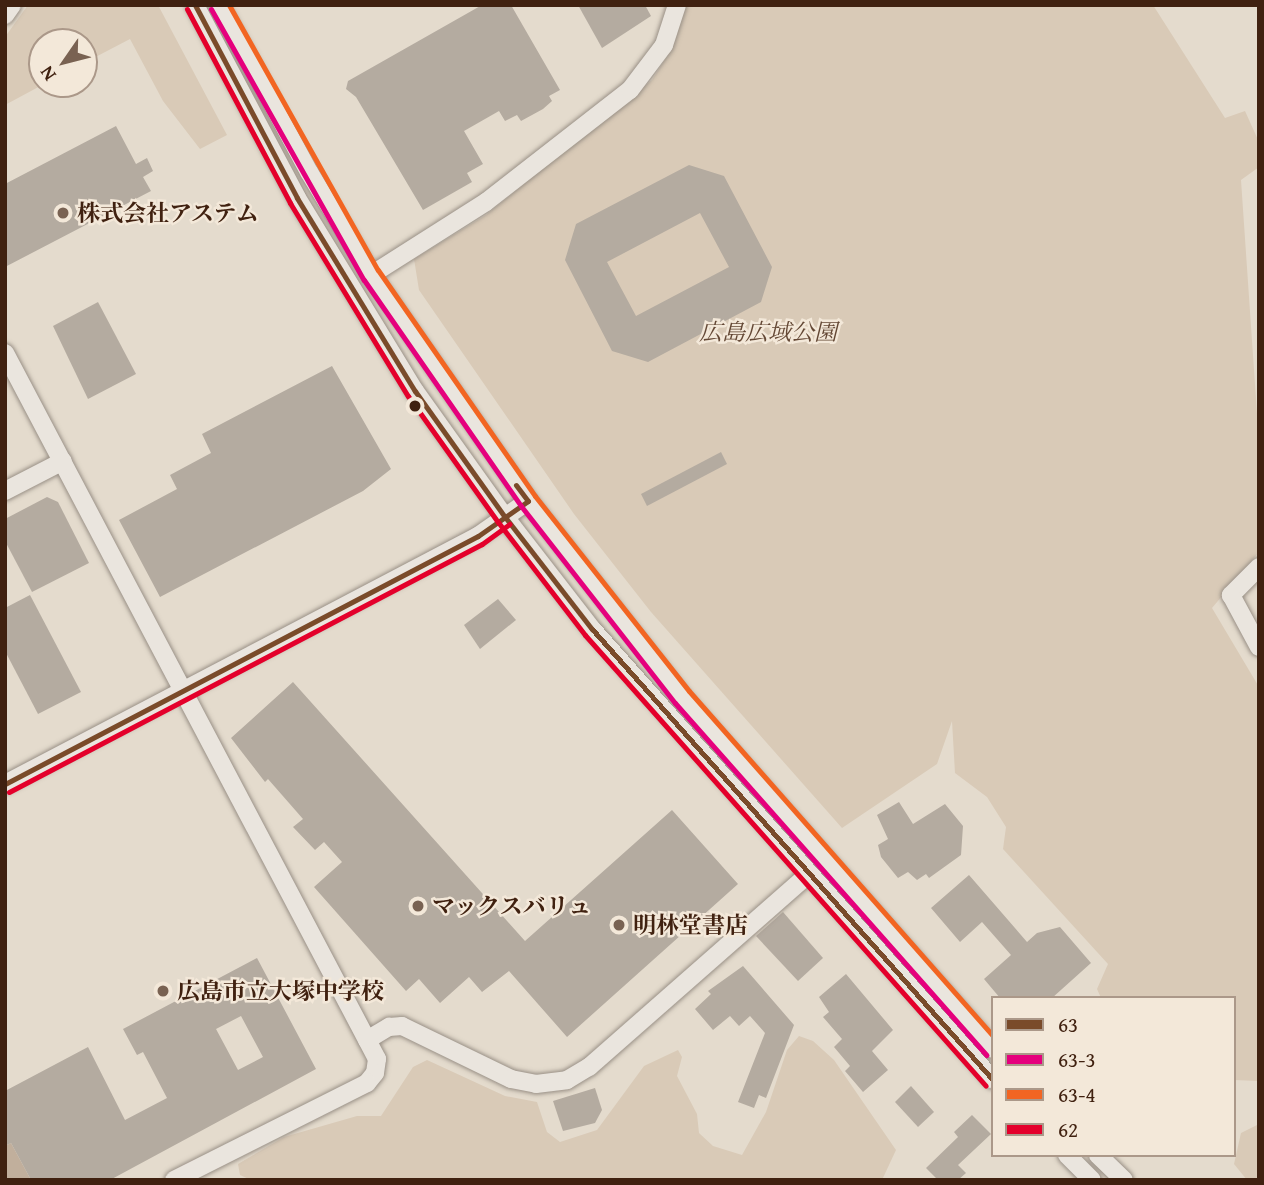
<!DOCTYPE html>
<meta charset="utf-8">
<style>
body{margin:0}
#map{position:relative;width:1264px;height:1185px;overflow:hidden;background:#e4dbcd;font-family:"Gentium Book Plus","Noto Serif JP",serif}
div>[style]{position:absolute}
.green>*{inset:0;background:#d9cab7}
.water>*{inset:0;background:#c1af9c}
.building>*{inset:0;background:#b4aba0}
.roads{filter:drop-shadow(0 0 2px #999086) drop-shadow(0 0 2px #999086)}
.minor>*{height:18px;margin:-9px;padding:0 9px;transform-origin:9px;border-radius:9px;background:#eae5de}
.bus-1>*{height:5px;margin:-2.5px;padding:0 2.5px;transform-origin:2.5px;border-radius:2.5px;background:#7a4b2a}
.bus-2>*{height:5px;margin:-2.5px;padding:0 2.5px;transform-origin:2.5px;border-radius:2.5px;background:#e5007d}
.bus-3>*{height:5px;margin:-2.5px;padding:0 2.5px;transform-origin:2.5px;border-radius:2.5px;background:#f26522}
.bus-4>*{height:5px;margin:-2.5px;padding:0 2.5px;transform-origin:2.5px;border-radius:2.5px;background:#e4002b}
.dots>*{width:19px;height:19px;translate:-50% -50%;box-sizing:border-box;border:4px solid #f3e8d9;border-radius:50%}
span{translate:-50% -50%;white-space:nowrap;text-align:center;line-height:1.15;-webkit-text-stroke:5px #f3e8d9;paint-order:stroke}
.poi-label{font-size:23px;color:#402110;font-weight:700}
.left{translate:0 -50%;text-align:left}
.park-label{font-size:23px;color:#644835;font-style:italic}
.frame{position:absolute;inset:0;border:7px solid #402110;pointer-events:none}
.legend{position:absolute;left:991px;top:996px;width:245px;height:161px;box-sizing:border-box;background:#f3e8d9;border:2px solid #ab9889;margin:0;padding:9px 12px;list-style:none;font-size:21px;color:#402110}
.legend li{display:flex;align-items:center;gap:14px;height:35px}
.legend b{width:35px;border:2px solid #ab9889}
.north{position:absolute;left:28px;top:28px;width:70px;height:70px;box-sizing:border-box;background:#f3e8d9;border:2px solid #ab9889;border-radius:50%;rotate:235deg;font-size:19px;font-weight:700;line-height:28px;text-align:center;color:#402110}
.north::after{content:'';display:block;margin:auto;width:24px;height:32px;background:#796252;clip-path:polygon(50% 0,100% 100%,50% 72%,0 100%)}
</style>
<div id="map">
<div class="green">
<i style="clip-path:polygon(28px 5px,158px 5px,227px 135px,200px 149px,163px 101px,130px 39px,84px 63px,84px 42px,42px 42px,44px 84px,5px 105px,5px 37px)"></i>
<i style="clip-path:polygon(686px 5px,1153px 5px,1225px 118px,1245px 111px,1259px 142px,1259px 167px,1241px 180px,1259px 443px,1259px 552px,1212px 608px,1259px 687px,1259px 1081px,1234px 1080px,1234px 998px,1101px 998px,1097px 989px,1108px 964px,1003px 849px,1006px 827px,987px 797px,955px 773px,952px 721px,937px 764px,842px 828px,651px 612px,574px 514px,419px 290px,414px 259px,486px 215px,652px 80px,671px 50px)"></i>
<i style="clip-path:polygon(799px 1036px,813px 1041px,834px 1060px,896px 1150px,882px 1180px,251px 1180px,240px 1175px,238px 1164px,284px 1137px,357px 1116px,381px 1116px,413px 1067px,427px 1060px,505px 1096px,537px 1102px,547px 1132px,560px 1142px,597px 1130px,644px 1066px,678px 1050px,682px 1057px,677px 1076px,697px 1114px,699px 1133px,713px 1146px,742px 1155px,766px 1112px,787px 1050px)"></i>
<i style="clip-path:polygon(1259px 1124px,1259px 1180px,1247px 1180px,1234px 1164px,1241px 1133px)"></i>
</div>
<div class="water">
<i style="clip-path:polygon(11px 1143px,31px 1180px,5px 1180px,5px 1146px)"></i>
</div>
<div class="building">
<i style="clip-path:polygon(482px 5px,511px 5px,560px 90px,549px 96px,552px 101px,543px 109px,521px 121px,517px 115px,505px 121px,499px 111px,464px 131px,483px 164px,467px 173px,472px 182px,423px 210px,356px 97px,346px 89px,348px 81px)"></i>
<i style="clip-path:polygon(578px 5px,645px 5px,651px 16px,602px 48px)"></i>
<i style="clip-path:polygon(116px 126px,136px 164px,147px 158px,153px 171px,143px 177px,151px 191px,5px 267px,5px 184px)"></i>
<i style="clip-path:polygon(evenodd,689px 165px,724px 176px,772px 267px,761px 302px,648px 362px,612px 351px,565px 260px,576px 224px,689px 165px,700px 213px,729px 267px,636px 316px,607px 262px,700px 213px)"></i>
<i style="clip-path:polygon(98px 302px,136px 374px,88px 399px,53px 326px)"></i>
<i style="clip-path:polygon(332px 366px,391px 469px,363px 491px,160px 597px,119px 520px,177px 489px,170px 475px,211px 453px,202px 434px)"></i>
<i style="clip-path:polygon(721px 452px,727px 464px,647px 506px,641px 494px)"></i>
<i style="clip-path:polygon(47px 497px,58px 502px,89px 563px,32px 592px,5px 541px,5px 519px)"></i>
<i style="clip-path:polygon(30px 595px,81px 692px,38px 714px,5px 651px,5px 608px)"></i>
<i style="clip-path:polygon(498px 599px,516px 620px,480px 649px,464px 625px)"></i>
<i style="clip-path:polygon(293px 682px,525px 941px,672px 810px,738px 884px,567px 1037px,509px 971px,482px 992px,469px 977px,440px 1003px,419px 979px,406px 991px,314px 887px,342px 862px,324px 842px,315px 850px,293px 827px,303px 819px,268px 779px,265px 782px,231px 738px)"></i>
<i style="clip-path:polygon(899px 802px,913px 824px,945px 804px,963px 826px,961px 855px,929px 878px,926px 874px,917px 880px,908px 872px,898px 878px,881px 857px,878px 845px,888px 839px,877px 815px)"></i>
<i style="clip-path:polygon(969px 875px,1027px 942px,1037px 933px,1060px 927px,1091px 963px,1052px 998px,1000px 998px,984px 979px,1011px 955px,982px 922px,960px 942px,931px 908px)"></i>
<i style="clip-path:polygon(783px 912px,823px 958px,798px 981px,756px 936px)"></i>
<i style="clip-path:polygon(evenodd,257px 958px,316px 1069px,110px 1180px,31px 1180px,11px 1143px,5px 1146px,5px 1091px,88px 1047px,125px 1120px,167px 1098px,143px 1052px,137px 1055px,123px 1029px,257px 958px,241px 1016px,263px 1057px,238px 1070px,216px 1029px,241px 1016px)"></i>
<i style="clip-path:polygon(743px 966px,794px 1025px,766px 1098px,759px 1095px,754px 1108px,738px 1102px,765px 1033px,750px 1016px,739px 1026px,730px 1016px,713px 1030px,695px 1009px,711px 994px,708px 991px)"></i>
<i style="clip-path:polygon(846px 974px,893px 1030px,872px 1051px,888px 1070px,863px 1092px,845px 1071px,850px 1066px,834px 1047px,842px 1039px,823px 1017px,829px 1012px,819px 997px)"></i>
<i style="clip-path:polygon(911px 1086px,934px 1112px,918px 1127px,895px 1102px)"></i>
<i style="clip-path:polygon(595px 1088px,602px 1110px,595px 1123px,563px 1131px,553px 1101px)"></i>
<i style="clip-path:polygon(972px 1115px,991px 1134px,958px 1165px,966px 1173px,958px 1180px,938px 1180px,926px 1168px,958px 1137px,954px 1132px)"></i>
</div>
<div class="roads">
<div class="minor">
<i style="left:195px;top:5px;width:218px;rotate:62.1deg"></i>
<i style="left:297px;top:198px;width:226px;rotate:58.6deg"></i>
<i style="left:415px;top:391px;width:155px;rotate:54.5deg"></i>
<i style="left:505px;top:517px;width:142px;rotate:52.2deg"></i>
<i style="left:592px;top:629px;width:603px;rotate:48.36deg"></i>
<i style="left:219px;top:5px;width:190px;rotate:61.7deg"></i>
<i style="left:309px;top:172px;width:120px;rotate:59deg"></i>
<i style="left:371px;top:275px;width:275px;rotate:55.2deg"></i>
<i style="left:528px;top:501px;width:249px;rotate:51.8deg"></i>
<i style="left:682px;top:697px;width:470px;rotate:48.5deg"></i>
<i style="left:5px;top:15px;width:12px;rotate:-55deg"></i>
<i style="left:371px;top:275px;width:136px;rotate:-32.4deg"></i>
<i style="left:486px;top:202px;width:182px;rotate:-37.9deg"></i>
<i style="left:630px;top:90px;width:56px;rotate:-52.9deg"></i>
<i style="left:664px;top:45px;width:42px;rotate:-72deg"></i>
<i style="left:5px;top:353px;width:798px;rotate:62.21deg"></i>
<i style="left:377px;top:1059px;width:14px;rotate:98deg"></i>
<i style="left:375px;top:1073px;width:13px;rotate:129deg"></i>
<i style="left:367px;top:1083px;width:216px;rotate:153.3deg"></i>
<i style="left:5px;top:491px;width:65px;rotate:-27.3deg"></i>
<i style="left:1259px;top:567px;width:40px;rotate:135deg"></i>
<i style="left:1231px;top:595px;width:59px;rotate:61.7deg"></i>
<i style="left:5px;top:784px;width:534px;rotate:-27.67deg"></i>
<i style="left:478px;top:536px;width:61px;rotate:-35deg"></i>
<i style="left:367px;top:1040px;width:26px;rotate:-31deg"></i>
<i style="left:389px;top:1027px;width:13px;rotate:-4deg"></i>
<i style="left:402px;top:1026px;width:121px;rotate:25.9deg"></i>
<i style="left:511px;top:1079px;width:25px;rotate:11deg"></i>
<i style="left:536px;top:1084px;width:31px;rotate:-7deg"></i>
<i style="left:567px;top:1080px;width:26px;rotate:-31deg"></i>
<i style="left:589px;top:1067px;width:293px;rotate:-41.3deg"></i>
<i style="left:1067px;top:1155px;width:35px;rotate:45deg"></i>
<i style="left:1098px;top:1155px;width:36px;rotate:44deg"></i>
</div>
</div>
<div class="bus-1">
<i style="left:195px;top:5px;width:218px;rotate:62.1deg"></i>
<i style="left:297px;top:198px;width:226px;rotate:58.6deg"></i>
<i style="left:415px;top:391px;width:155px;rotate:54.5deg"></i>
<i style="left:505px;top:517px;width:142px;rotate:52.2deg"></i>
<i style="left:592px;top:629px;width:603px;rotate:48.36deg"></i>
<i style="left:5px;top:784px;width:534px;rotate:-27.67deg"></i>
<i style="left:478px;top:536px;width:61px;rotate:-35deg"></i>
<i style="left:528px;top:501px;width:20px;rotate:-127deg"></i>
</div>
<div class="bus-2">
<i style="left:211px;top:9px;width:311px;rotate:60.6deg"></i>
<i style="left:364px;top:280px;width:275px;rotate:55.2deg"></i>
<i style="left:521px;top:506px;width:250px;rotate:52deg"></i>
<i style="left:675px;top:703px;width:470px;rotate:48.5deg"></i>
</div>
<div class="bus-3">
<i style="left:229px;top:5px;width:304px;rotate:60.7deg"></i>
<i style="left:378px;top:270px;width:275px;rotate:55.2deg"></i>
<i style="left:535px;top:496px;width:248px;rotate:51.7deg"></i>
<i style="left:689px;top:691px;width:460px;rotate:48.6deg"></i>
</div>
<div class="bus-4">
<i style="left:187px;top:9px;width:220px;rotate:62deg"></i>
<i style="left:290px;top:203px;width:226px;rotate:58.6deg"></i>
<i style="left:408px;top:396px;width:155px;rotate:54.5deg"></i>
<i style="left:498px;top:522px;width:143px;rotate:52.4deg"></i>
<i style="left:585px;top:635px;width:603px;rotate:48.36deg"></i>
<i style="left:9px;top:792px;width:534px;rotate:-27.67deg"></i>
<i style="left:482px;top:544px;width:34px;rotate:-36deg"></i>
</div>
<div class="dots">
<i style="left:63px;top:213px;background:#796252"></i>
<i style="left:415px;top:406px;background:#402110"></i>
<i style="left:418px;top:906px;background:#796252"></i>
<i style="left:619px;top:925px;background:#796252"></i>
<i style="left:163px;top:991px;background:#796252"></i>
</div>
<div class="poi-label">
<span class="left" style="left:77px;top:213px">株式会社アステム</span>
<span class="left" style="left:432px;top:906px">マックスバリュ</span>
<span class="left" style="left:633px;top:925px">明林堂書店</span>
<span class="left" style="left:177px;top:991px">広島市立大塚中学校</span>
</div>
<div class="park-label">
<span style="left:768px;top:332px">広島広域公園</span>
</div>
<div class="frame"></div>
<ul class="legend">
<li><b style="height:9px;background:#7a4b2a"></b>63</li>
<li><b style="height:9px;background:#e5007d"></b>63-3</li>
<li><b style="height:9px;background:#f26522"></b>63-4</li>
<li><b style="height:9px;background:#e4002b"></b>62</li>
</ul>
<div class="north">N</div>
</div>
